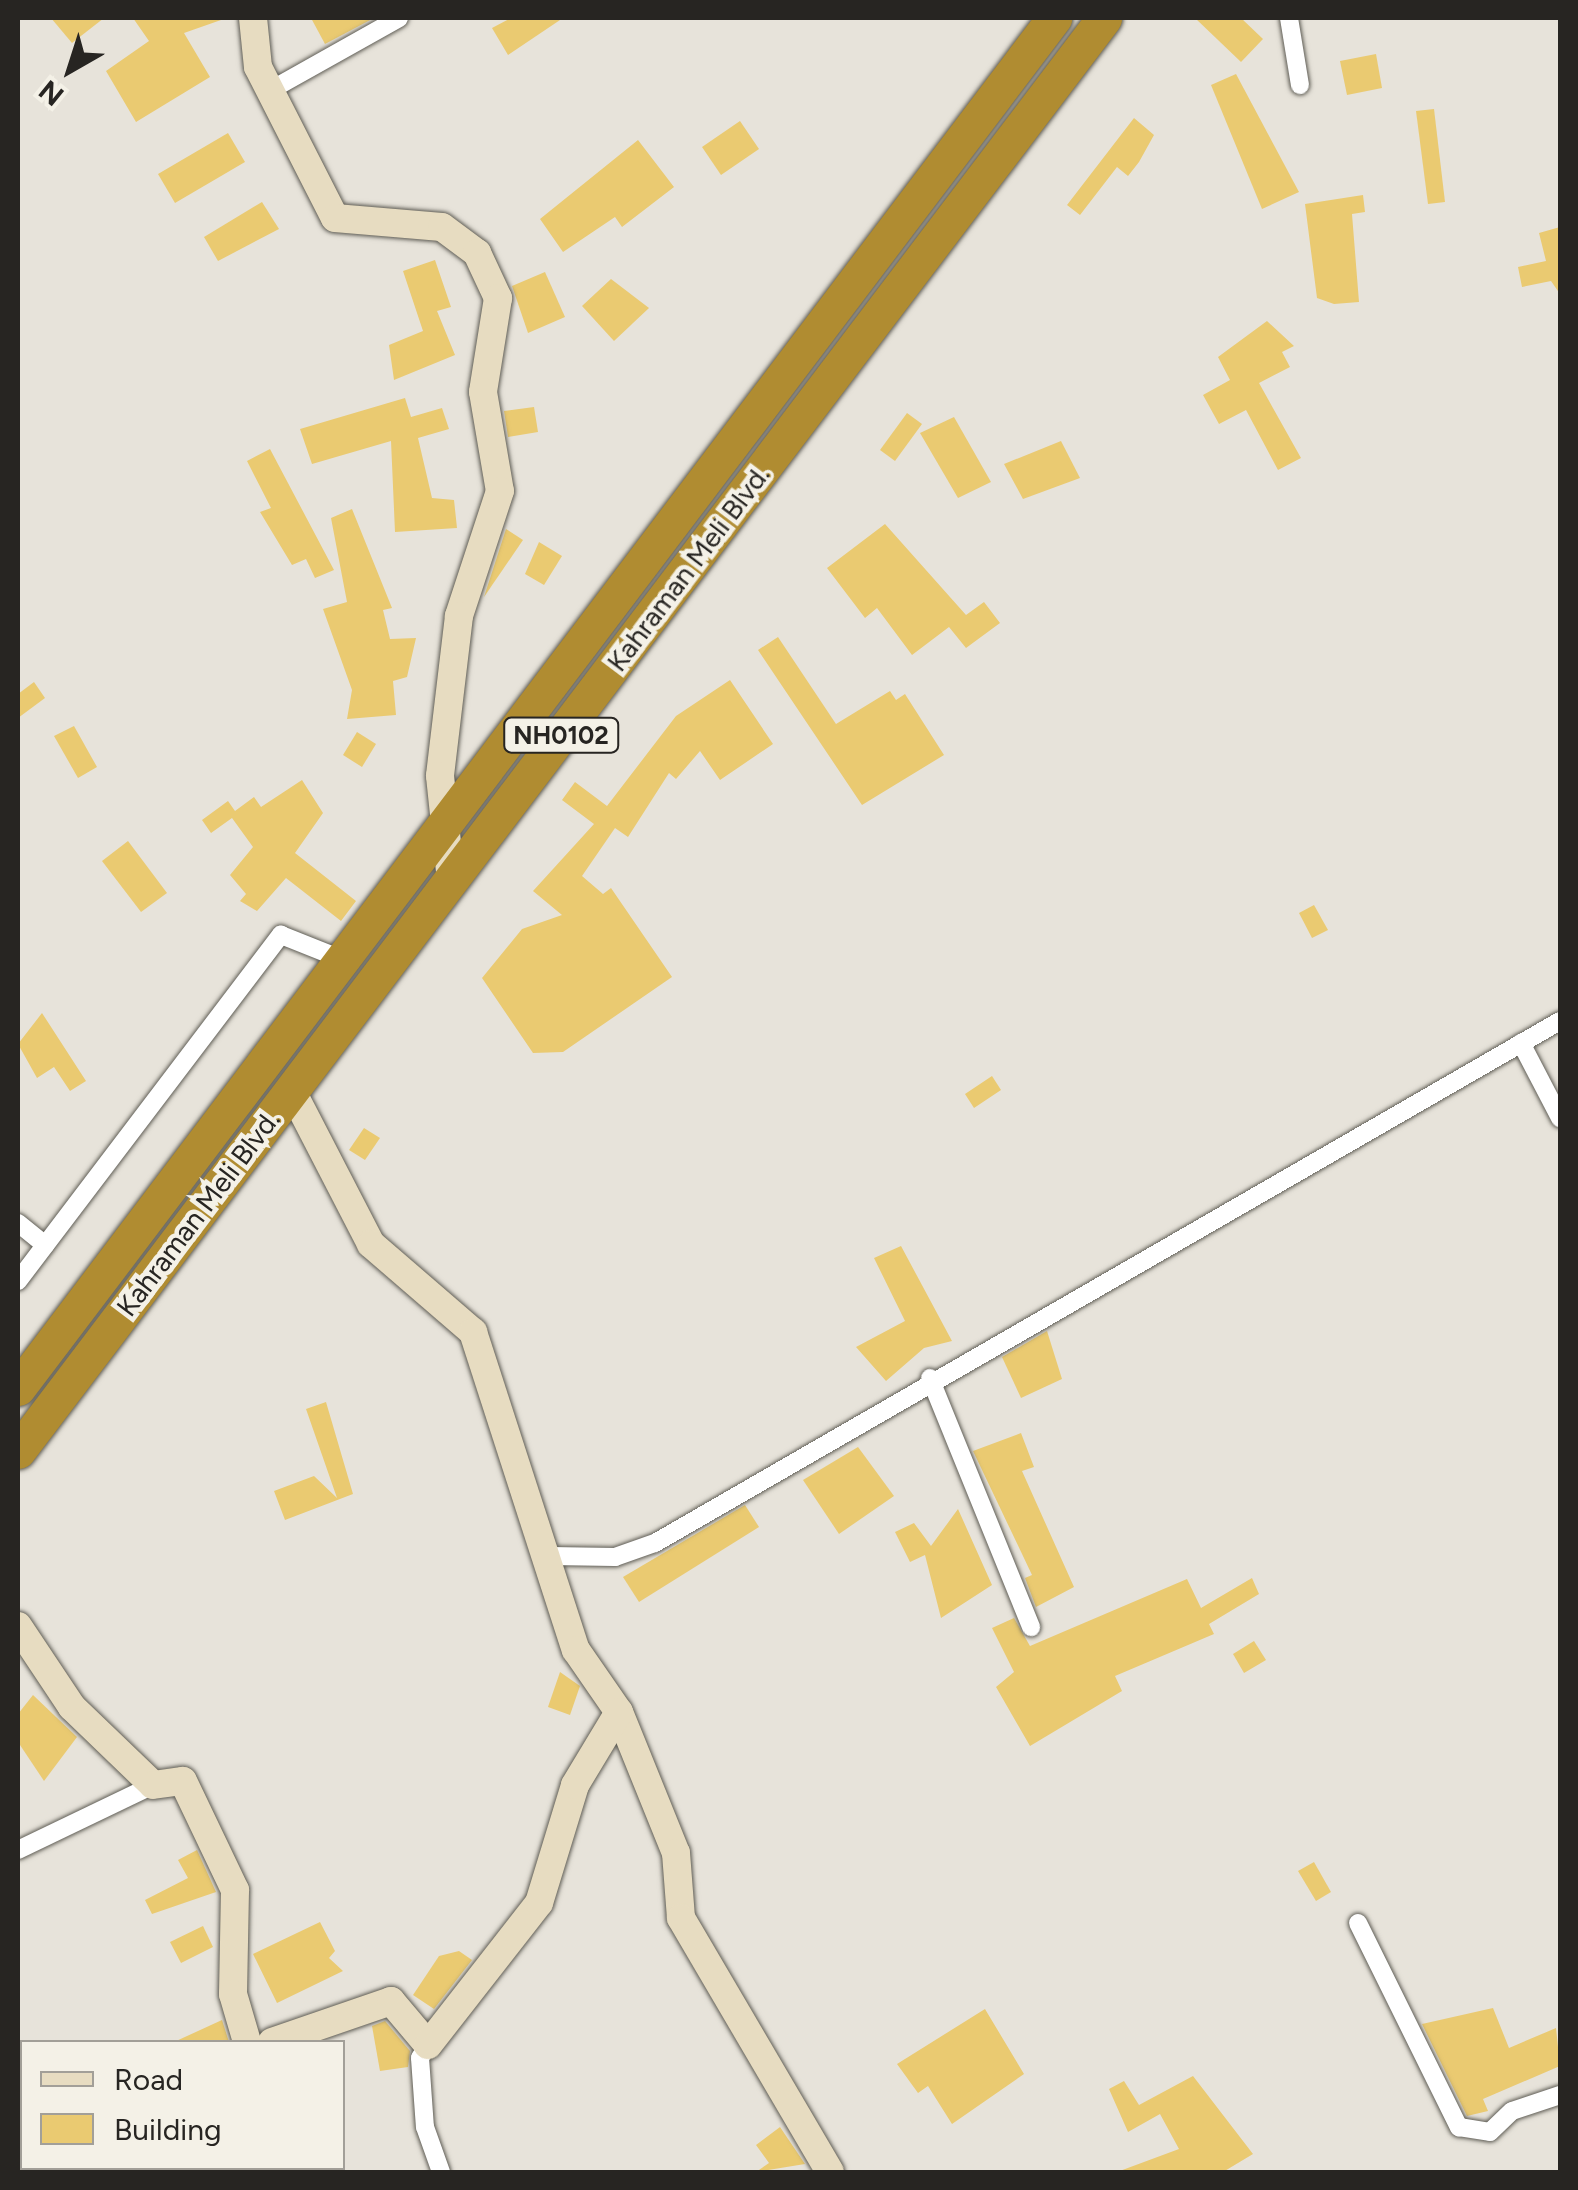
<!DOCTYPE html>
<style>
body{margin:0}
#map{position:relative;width:1578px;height:2190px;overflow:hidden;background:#e7e3da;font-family:Figtree,sans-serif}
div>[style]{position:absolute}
.building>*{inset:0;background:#eaca71}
.roads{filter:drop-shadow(0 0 2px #5f5d55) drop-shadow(0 0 2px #5f5d55)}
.street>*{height:18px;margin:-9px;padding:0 9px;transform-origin:9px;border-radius:9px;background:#fff}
.secondary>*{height:28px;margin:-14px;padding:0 14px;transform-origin:14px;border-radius:14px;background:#e7dcc1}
.highway>*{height:35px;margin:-17.5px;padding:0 17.5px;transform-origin:17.5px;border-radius:17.5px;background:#b08c31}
span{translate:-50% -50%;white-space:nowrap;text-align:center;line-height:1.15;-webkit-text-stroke:9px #f4f1e7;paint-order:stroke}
.shield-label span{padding:2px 8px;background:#f4f1e7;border:2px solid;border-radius:8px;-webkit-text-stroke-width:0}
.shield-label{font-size:25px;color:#272522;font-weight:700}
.street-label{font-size:28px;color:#272522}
.frame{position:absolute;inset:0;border:20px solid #272522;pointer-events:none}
.legend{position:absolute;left:20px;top:2040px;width:325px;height:130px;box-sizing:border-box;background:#f4f1e7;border:2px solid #a29f98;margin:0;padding:12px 18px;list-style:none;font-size:30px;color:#272522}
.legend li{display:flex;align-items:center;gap:20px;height:50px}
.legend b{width:50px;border:2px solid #a29f98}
.north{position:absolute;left:20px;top:20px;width:100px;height:100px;-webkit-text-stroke:8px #f4f1e7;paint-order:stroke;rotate:219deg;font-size:28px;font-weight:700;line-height:40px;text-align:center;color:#272522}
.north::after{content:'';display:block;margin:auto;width:35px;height:45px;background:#272522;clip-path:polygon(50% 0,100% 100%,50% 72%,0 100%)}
</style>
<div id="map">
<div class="building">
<i style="clip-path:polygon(51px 18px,104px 18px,72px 43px)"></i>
<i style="clip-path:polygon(133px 18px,221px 20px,184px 33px,210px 77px,136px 122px,106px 71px,149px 41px)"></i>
<i style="clip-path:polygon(311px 18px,374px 18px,325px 44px)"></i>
<i style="clip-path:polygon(511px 18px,563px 18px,508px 55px,492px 28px)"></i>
<i style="clip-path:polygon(1195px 18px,1241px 18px,1263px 39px,1241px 62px)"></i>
<i style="clip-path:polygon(1376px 54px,1382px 88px,1347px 95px,1340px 61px)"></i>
<i style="clip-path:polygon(1236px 74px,1299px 192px,1262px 209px,1211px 85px)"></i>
<i style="clip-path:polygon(1434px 109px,1445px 202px,1428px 204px,1416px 111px)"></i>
<i style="clip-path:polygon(1134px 118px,1154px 135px,1139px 162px,1128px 176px,1117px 167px,1080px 215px,1067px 205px)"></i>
<i style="clip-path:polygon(740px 121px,759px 149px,721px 175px,702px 147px)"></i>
<i style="clip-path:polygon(228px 133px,245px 162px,175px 203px,158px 174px)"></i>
<i style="clip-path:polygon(638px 140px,674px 187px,622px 227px,615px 217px,563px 252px,540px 219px)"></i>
<i style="clip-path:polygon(1363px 195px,1365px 212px,1352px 214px,1359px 302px,1334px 304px,1317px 298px,1305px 204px)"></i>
<i style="clip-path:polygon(262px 202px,279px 229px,218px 261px,204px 237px)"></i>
<i style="clip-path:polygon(1560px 227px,1560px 294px,1551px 281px,1522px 287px,1518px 267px,1546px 261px,1539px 233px)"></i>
<i style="clip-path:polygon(435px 260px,451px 307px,437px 311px,455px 355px,394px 380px,389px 345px,423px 331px,403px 271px)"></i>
<i style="clip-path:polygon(545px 272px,565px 317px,528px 333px,512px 286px)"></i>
<i style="clip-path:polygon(611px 279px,649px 308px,614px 341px,582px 306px)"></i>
<i style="clip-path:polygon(1267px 321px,1294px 346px,1282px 352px,1290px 367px,1259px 383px,1301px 458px,1278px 470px,1246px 410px,1219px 424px,1203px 395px,1230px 380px,1218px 357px)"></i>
<i style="clip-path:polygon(405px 398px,411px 417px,442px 408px,449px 429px,418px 438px,432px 498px,454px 500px,457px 528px,395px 532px,391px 441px,312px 464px,300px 429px)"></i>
<i style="clip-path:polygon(534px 407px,538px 432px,508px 437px,504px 411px)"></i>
<i style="clip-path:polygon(907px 413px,922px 424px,895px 461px,880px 450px)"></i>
<i style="clip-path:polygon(954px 417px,991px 482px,958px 498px,920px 433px)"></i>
<i style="clip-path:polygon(1061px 441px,1080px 478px,1023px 499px,1004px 464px)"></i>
<i style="clip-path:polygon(270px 449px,334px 570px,315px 578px,306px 559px,292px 565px,260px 512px,271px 508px,247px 461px)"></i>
<i style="clip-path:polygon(352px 509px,392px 608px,383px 610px,390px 639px,416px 638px,407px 677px,393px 681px,396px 715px,347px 719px,352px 690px,323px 609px,347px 602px,331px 518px)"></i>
<i style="clip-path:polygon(885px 524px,966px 615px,984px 602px,1000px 623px,966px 648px,949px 627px,912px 655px,877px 608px,865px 618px,827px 568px)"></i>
<i style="clip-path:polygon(506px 529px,523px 540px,484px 597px)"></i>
<i style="clip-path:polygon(539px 542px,562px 556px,544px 585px,525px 574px)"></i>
<i style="clip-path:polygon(778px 637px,836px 724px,890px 691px,896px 700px,905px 694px,944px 755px,862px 805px,758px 650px)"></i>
<i style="clip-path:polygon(730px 680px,773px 744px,720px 780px,700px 751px,676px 779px,669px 773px,628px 837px,615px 828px,582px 876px,603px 894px,611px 888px,672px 977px,563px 1052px,533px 1053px,482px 978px,522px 929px,562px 915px,533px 891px,594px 824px,562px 800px,575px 782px,607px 806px,676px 716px)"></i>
<i style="clip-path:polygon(34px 682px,45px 698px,18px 718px,18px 694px)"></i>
<i style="clip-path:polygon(74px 726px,97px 767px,78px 778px,54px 736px)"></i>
<i style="clip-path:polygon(357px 732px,376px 744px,362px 767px,343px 755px)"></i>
<i style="clip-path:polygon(302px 780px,323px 813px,295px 853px,356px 901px,341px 921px,286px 878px,257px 911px,240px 901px,246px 894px,230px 875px,253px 847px,232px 818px,211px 833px,202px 820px,228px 801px,235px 811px,254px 797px,261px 807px)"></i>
<i style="clip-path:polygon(128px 841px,167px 893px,141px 912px,102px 861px)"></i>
<i style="clip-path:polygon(1314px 905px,1328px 930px,1312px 938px,1299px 913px)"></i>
<i style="clip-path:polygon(42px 1013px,86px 1081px,70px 1091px,54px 1067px,37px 1078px,18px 1044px)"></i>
<i style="clip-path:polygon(992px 1076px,1001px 1090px,974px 1108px,965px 1094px)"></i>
<i style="clip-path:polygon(364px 1128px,380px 1138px,365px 1160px,349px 1150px)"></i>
<i style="clip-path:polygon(901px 1246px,952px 1341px,924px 1348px,886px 1381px,856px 1347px,905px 1321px,874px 1258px)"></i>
<i style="clip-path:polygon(1047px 1331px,1062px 1379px,1021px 1398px,1002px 1357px)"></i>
<i style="clip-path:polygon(326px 1402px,353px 1494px,285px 1520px,274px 1491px,314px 1476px,337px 1498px,306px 1409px)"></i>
<i style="clip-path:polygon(1021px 1433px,1034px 1467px,1022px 1471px,1074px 1587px,1036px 1607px,1025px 1578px,1032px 1575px,973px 1451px)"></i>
<i style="clip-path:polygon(858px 1447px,894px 1496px,839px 1534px,803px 1480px)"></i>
<i style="clip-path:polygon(745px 1505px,759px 1527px,639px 1602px,623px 1577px)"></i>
<i style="clip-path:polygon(958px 1509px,992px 1585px,941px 1618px,925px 1555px,910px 1562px,895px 1532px,914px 1523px,931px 1546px)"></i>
<i style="clip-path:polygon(1252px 1578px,1259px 1594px,1209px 1624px,1214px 1634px,1115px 1676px,1122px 1691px,1030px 1746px,996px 1687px,1014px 1672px,992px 1628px,1014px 1618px,1030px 1646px,1187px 1579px,1201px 1608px)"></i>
<i style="clip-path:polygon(1254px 1641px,1266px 1660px,1244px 1673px,1233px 1654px)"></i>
<i style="clip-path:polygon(560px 1672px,580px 1686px,570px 1715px,548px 1707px)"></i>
<i style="clip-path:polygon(33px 1695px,77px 1737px,44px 1781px,18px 1742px,18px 1714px)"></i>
<i style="clip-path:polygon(197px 1850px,216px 1892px,152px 1914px,145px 1900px,188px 1878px,178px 1860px)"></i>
<i style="clip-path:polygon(1314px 1862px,1331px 1892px,1316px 1901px,1298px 1871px)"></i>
<i style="clip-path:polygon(320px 1922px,335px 1951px,329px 1958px,343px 1971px,277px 2003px,253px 1954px)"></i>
<i style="clip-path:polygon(203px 1926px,213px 1947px,181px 1963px,170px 1942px)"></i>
<i style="clip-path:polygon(459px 1951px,472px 1960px,434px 2009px,413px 1995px,439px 1956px)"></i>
<i style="clip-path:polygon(1493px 2008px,1509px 2048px,1556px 2028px,1560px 2066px,1483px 2099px,1488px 2111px,1467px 2116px,1422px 2024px)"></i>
<i style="clip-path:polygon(985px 2009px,1024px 2074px,952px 2124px,928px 2086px,918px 2093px,897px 2064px)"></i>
<i style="clip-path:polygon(222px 2020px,229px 2042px,174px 2042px)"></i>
<i style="clip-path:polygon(385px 2021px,410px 2051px,408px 2067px,380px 2071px,372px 2026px)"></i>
<i style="clip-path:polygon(1193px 2076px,1253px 2154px,1223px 2172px,1117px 2172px,1179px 2149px,1160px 2114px,1128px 2132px,1109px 2089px,1124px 2081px,1139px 2105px)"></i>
<i style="clip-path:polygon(780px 2127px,805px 2164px,756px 2172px,769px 2163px,756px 2145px)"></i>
</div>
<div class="roads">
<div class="street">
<i style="left:1289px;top:18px;width:68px;rotate:80.7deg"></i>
<i style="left:269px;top:91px;width:149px;rotate:-29.3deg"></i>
<i style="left:1521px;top:1043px;width:85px;rotate:62.5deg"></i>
<i style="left:18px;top:1223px;width:35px;rotate:39deg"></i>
<i style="left:18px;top:1281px;width:435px;rotate:-52.8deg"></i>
<i style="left:281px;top:935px;width:65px;rotate:21.8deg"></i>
<i style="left:930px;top:1378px;width:269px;rotate:67.9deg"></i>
<i style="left:550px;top:1556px;width:65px;rotate:0.9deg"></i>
<i style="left:615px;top:1557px;width:42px;rotate:-19.3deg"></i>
<i style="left:655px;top:1543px;width:1045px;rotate:-29.98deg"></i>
<i style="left:18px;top:1850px;width:150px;rotate:-25.7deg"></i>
<i style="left:1358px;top:1923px;width:228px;rotate:63.7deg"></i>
<i style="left:1459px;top:2127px;width:31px;rotate:9deg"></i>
<i style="left:1490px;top:2132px;width:30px;rotate:-44deg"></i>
<i style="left:1512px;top:2111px;width:51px;rotate:-18.4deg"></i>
<i style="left:428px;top:2045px;width:15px;rotate:122deg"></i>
<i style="left:420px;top:2058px;width:69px;rotate:85.9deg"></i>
<i style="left:425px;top:2127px;width:48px;rotate:70.4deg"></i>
</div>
<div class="secondary">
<i style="left:253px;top:18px;width:49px;rotate:84.2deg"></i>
<i style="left:258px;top:67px;width:169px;rotate:63deg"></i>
<i style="left:335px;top:218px;width:107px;rotate:4.8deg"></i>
<i style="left:442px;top:227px;width:44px;rotate:36.6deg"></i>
<i style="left:477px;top:253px;width:50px;rotate:65deg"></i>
<i style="left:498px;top:298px;width:95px;rotate:99.1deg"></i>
<i style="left:483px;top:392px;width:100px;rotate:80.3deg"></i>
<i style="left:500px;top:491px;width:132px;rotate:108.2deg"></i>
<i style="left:459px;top:616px;width:161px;rotate:96.8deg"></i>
<i style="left:440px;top:776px;width:105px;rotate:84deg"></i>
<i style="left:291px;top:1089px;width:174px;rotate:62.7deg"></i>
<i style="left:371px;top:1244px;width:135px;rotate:40.8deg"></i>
<i style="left:473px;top:1332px;width:334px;rotate:72.1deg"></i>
<i style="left:576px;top:1650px;width:75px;rotate:55.3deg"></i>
<i style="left:619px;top:1712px;width:152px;rotate:68deg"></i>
<i style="left:676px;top:1853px;width:65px;rotate:85.6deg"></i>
<i style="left:681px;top:1918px;width:294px;rotate:59.6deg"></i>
<i style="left:18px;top:1626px;width:97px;rotate:56.3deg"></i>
<i style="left:72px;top:1707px;width:112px;rotate:43.9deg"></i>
<i style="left:153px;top:1785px;width:30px;rotate:-8deg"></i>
<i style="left:183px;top:1781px;width:121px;rotate:64.5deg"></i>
<i style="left:235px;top:1890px;width:104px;rotate:91.1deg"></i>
<i style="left:233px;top:1994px;width:50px;rotate:73.7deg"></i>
<i style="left:272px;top:2042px;width:126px;rotate:-19deg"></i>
<i style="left:391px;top:2001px;width:57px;rotate:49.9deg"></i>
<i style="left:428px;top:2045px;width:180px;rotate:-52deg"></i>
<i style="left:539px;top:1903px;width:123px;rotate:-73deg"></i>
<i style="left:575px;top:1785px;width:85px;rotate:-58.9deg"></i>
<i style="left:212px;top:2168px;width:4px;rotate:90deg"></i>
</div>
<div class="highway">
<i style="left:18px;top:1388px;width:1718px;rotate:-52.9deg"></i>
<i style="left:18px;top:1451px;width:1798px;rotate:-52.84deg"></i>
</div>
</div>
<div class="shield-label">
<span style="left:561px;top:735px">NH0102</span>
</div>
<div class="street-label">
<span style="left:688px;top:568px;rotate:-53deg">Kahraman Meli Blvd.</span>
<span style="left:198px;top:1213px;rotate:-53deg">Kahraman Meli Blvd.</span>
</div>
<div class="frame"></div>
<ul class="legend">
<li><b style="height:12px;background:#e7dcc1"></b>Road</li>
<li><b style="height:28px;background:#eaca71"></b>Building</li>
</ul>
<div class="north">N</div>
</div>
